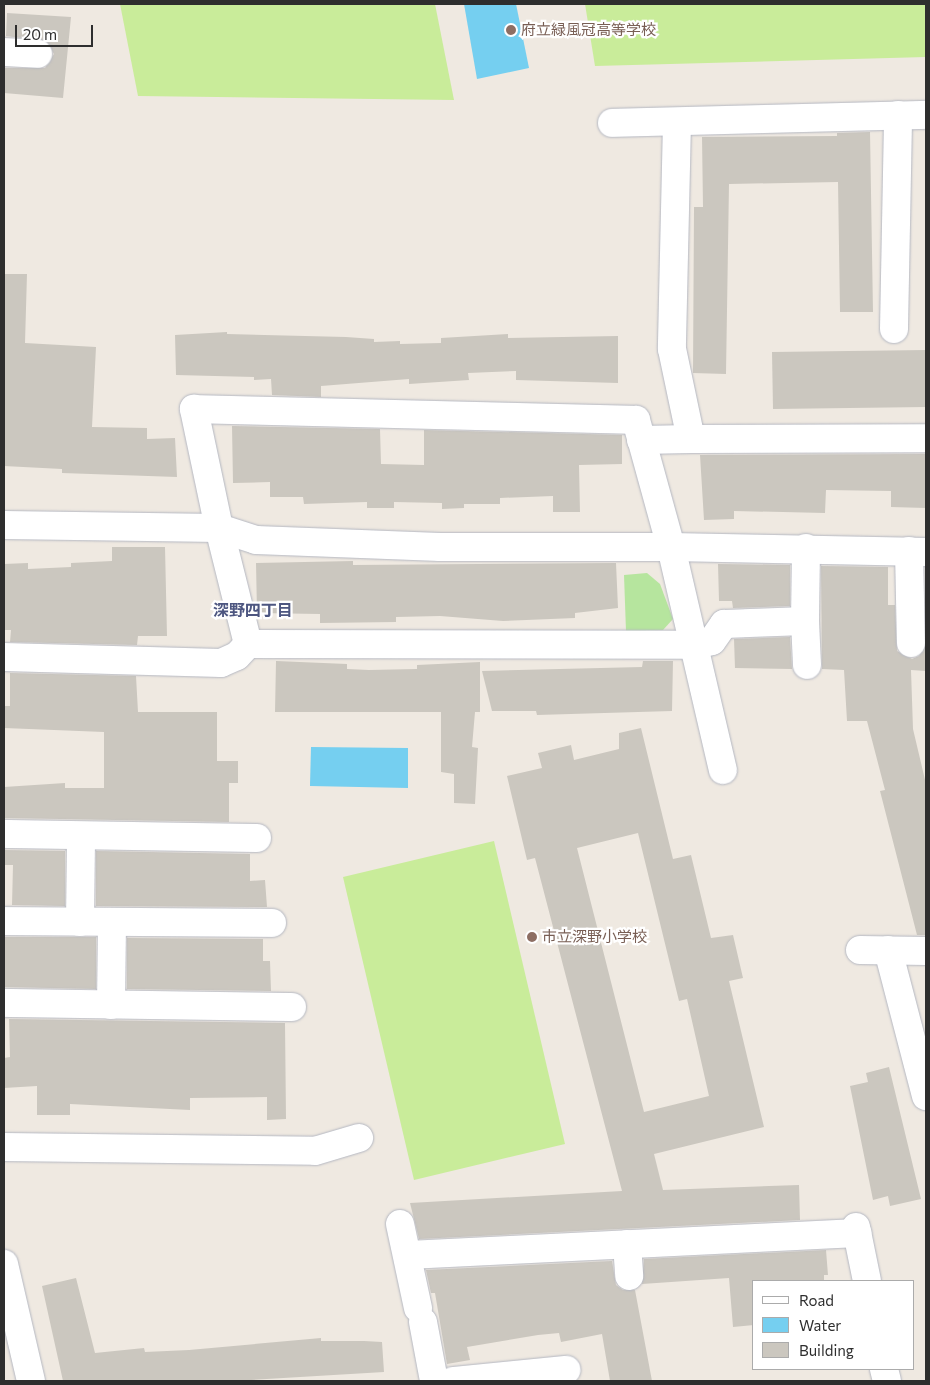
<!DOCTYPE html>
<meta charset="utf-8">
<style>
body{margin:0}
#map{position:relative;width:930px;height:1385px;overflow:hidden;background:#efe9e1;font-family:Commissioner,"Noto Sans JP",sans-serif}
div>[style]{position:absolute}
.green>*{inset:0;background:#b6e59e}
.pitch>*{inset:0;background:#c9ec9a}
.water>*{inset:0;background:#75cff0}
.building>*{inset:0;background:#cbc7bf}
.roads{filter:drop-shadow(0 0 1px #b4b7c1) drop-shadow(0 0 1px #b4b7c1)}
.minor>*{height:28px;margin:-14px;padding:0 14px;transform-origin:14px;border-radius:14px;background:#fff}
.dots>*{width:14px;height:14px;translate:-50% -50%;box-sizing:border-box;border:2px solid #fff;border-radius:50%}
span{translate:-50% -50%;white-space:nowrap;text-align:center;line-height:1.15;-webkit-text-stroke:4.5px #fff;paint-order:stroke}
.education-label{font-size:15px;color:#785e54}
.left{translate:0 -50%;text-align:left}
.neighbourhood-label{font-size:16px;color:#4d5680;font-weight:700}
.frame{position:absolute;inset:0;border:5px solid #2e2e2e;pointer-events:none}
.legend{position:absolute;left:752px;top:1280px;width:162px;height:90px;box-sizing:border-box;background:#fff;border:1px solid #ababab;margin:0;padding:6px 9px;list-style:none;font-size:15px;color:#2e2e2e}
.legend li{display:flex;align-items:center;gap:10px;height:25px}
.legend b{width:25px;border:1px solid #ababab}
.scale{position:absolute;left:15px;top:25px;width:78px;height:22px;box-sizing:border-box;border:2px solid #2e2e2e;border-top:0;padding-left:6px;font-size:15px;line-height:18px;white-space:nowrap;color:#2e2e2e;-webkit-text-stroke:4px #fff;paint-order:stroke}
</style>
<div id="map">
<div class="green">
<i style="clip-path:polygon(647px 573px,660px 584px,673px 619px,663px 630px,626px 631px,624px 575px)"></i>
</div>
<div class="pitch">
<i style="clip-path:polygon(120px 4px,435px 4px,454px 100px,138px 96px)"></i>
<i style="clip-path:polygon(585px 4px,926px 4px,926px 57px,595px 66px)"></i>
<i style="clip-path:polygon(494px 841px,565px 1144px,414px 1180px,343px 877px)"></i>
</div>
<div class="water">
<i style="clip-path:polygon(464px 4px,516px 4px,529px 68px,477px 79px)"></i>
<i style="clip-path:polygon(311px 747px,408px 748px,408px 788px,310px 786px)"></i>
</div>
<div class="building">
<i style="clip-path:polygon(7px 13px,71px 17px,63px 98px,4px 93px,4px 68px,45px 68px,54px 54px,46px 41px,6px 36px)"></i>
<i style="clip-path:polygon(870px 132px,873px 312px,840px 312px,838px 182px,729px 184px,726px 374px,693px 373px,694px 207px,703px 207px,702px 137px,837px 136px,837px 133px)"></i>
<i style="clip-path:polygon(4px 274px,27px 274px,25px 343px,96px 347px,92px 427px,147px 428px,147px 439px,175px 438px,177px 477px,62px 473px,62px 469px,4px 466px)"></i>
<i style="clip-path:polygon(227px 332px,227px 334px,346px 337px,374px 339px,374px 342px,400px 341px,400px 344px,441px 343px,441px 338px,508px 334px,508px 338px,618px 336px,618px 383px,516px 380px,516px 371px,468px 373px,469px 380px,409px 384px,409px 379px,321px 386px,321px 397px,272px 395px,271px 379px,254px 380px,254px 377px,176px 375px,175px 335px)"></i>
<i style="clip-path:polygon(926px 350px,926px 407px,773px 409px,772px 352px)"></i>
<i style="clip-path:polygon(232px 426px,380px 429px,381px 464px,424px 465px,424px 430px,622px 435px,622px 464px,579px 465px,580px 512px,553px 512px,553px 496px,500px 498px,500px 504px,464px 504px,464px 508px,442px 509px,442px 503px,394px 502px,394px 508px,367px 508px,367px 502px,304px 504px,303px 497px,270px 497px,270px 482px,233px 483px)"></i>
<i style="clip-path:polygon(926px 454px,926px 508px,891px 507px,891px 491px,826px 490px,825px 513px,734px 511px,734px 519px,704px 520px,700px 455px)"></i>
<i style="clip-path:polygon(112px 547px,165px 547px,167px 636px,138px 636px,137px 645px,10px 642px,11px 630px,4px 630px,4px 564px,28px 563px,28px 569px,71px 567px,71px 563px,112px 561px)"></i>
<i style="clip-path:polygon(353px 561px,353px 565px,616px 563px,618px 608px,575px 613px,575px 618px,503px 621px,440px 616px,396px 617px,396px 622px,320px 623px,320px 614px,257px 613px,256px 563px)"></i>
<i style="clip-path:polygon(718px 564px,790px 565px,790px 606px,733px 608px,732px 601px,719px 601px)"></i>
<i style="clip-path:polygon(821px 566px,888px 567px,888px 605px,895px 605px,897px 651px,912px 659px,919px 656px,926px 644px,926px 671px,911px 670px,913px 729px,926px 784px,926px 935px,917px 935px,880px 791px,885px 790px,867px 721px,847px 721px,844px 670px,822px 669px)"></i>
<i style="clip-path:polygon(790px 637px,792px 669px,735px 668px,734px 639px)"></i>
<i style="clip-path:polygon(276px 661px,347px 664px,347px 669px,369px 670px,417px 669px,417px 665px,480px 662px,480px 712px,475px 712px,472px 747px,478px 748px,475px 804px,454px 803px,454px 774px,441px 772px,441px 712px,275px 712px)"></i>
<i style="clip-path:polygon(643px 661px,673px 661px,672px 711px,537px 715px,536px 711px,492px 711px,482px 671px,642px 667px)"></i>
<i style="clip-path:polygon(10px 673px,136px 676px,138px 712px,217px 712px,217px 761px,238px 761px,238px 783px,229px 783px,229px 822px,4px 818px,4px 787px,65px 783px,65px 788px,104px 788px,104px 732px,4px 728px,4px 706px,10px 706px)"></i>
<i style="clip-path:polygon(evenodd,641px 728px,673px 859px,691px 855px,711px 938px,733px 935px,743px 978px,729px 981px,764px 1127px,654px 1154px,663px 1190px,799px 1185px,800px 1220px,419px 1239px,410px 1203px,622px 1191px,535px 858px,527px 860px,507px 776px,542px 768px,538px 753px,571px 745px,574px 760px,619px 749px,619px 733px,641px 728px,638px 833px,679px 1001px,687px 999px,709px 1096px,644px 1112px,577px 848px,638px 833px)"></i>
<i style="clip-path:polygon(4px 850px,65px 851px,65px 906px,12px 905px,13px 865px,4px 865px)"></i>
<i style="clip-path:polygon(96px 851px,250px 854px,250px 881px,265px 880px,267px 907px,96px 906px)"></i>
<i style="clip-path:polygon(4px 937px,96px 937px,96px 989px,4px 987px)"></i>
<i style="clip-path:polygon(127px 938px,263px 939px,263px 961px,270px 961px,271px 991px,127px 989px)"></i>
<i style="clip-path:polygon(9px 1019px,285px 1023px,286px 1119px,267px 1120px,267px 1097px,190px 1098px,190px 1110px,70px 1104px,70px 1115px,37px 1115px,37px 1086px,4px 1088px,4px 1058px,10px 1057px)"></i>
<i style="clip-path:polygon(889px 1067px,921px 1199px,890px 1206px,888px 1196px,873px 1200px,850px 1086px,868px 1082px,866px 1073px)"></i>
<i style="clip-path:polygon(826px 1250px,828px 1275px,824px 1275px,824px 1281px,754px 1281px,754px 1325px,733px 1327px,729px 1278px,642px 1284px,644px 1259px)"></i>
<i style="clip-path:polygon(612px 1261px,616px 1285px,623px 1290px,635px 1290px,652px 1381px,610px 1381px,602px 1334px,561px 1342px,559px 1333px,538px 1335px,467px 1347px,470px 1360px,447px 1364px,435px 1293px,431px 1293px,426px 1270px)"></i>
<i style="clip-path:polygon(76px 1278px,95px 1353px,144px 1348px,145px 1352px,189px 1350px,321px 1338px,321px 1341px,364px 1341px,382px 1342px,384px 1372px,233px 1381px,63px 1381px,42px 1286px)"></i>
</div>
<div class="roads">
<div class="minor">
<i style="left:4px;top:52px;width:34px;rotate:3deg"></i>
<i style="left:677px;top:122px;width:227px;rotate:91.3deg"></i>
<i style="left:672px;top:349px;width:92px;rotate:78.1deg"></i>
<i style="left:691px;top:439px;width:235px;rotate:-0.2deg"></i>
<i style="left:612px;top:123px;width:314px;rotate:-1.5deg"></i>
<i style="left:894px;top:329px;width:214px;rotate:-88.9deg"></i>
<i style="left:641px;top:440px;width:50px;rotate:-1.1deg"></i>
<i style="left:4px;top:525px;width:215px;rotate:0.8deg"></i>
<i style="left:219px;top:528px;width:39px;rotate:18deg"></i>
<i style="left:256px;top:540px;width:184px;rotate:2.2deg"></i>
<i style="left:440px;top:547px;width:231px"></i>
<i style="left:671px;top:547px;width:255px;rotate:1.1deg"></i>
<i style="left:909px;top:551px;width:92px;rotate:88.8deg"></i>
<i style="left:805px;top:621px;width:44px;rotate:87.4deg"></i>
<i style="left:248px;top:644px;width:120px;rotate:-104deg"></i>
<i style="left:219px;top:528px;width:122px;rotate:-101.9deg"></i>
<i style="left:194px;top:409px;width:442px;rotate:1.4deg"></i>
<i style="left:636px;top:420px;width:132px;rotate:74.6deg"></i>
<i style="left:671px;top:547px;width:229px;rotate:76.9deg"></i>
<i style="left:4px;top:657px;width:217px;rotate:1.6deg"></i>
<i style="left:221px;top:663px;width:17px;rotate:-24deg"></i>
<i style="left:237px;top:656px;width:16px;rotate:-47deg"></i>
<i style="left:248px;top:644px;width:447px;rotate:0.1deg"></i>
<i style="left:695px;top:645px;width:17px;rotate:-13deg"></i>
<i style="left:712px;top:641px;width:21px;rotate:-55deg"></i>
<i style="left:724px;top:624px;width:81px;rotate:-2.1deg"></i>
<i style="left:805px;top:621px;width:73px;rotate:-89.2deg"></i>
<i style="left:4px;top:834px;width:253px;rotate:0.9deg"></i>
<i style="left:4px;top:921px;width:268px;rotate:0.4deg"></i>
<i style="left:80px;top:922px;width:86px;rotate:-89.3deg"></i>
<i style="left:860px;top:950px;width:66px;rotate:0.9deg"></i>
<i style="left:888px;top:950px;width:151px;rotate:75.4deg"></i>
<i style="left:4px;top:1003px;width:288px;rotate:0.8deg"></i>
<i style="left:111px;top:1005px;width:83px;rotate:-89.3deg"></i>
<i style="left:4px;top:1147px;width:311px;rotate:0.7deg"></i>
<i style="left:315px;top:1151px;width:46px;rotate:-16.5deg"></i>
<i style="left:400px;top:1224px;width:86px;rotate:77.9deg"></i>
<i style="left:856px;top:1227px;width:55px;rotate:78.5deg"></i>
<i style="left:627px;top:1244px;width:32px;rotate:86deg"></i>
<i style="left:408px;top:1255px;width:450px;rotate:-2.8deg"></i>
<i style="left:4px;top:1264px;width:120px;rotate:77deg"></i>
<i style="left:423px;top:1322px;width:60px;rotate:79.4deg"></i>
<i style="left:884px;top:1369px;width:12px;rotate:76deg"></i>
<i style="left:453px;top:1381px;width:114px;rotate:-5.6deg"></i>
</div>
</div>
<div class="dots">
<i style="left:511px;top:30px;background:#8d6e63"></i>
<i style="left:532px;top:937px;background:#8d6e63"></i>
</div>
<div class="education-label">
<span class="left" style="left:521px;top:30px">府立緑風冠高等学校</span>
<span class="left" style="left:542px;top:937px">市立深野小学校</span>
</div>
<div class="neighbourhood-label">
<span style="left:253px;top:610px">深野四丁目</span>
</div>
<div class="frame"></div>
<ul class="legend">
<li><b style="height:6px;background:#fff"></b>Road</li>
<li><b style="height:14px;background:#75cff0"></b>Water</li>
<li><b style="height:14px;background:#cbc7bf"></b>Building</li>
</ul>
<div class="scale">20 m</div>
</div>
